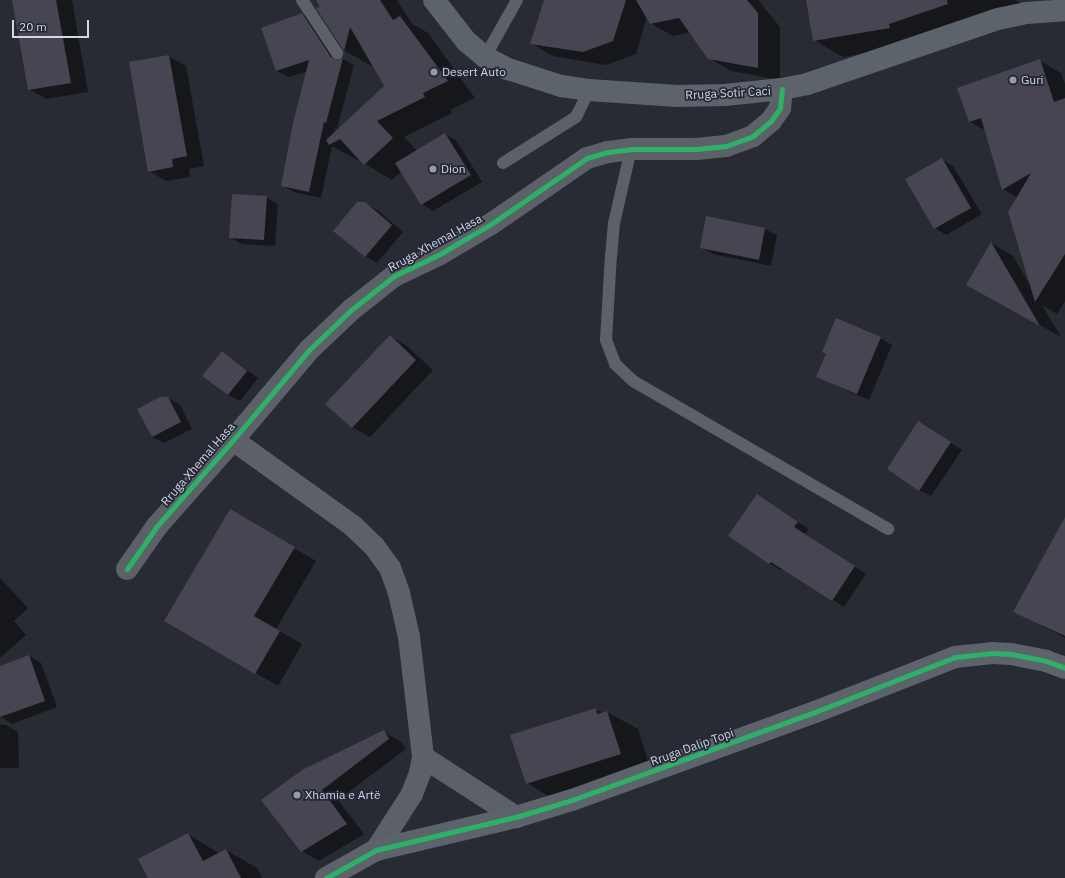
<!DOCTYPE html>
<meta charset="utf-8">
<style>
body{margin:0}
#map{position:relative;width:1065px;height:878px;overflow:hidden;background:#282b33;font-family:"IBM Plex Sans",sans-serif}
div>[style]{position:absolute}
.shadow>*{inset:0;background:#0007}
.building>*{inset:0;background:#464551}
.lane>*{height:12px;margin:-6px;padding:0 6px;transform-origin:6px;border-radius:6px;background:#5b6167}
.street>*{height:22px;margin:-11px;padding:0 11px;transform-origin:11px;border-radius:11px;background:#5b6167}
.secondary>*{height:22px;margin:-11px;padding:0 11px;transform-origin:11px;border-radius:11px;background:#5d636a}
.cycleway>*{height:5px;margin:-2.5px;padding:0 2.5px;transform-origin:2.5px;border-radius:2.5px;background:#2db169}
.dots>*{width:11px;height:11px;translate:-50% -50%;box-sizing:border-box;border:2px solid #242837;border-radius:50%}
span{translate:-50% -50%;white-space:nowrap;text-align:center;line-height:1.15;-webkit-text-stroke:3.5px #242837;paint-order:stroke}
.poi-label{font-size:12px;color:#d3d7e1}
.left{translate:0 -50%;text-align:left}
.street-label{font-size:12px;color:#d3d7e1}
.scale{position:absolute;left:12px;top:20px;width:77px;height:18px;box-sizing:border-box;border:2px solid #d3d7e1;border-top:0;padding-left:5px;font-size:12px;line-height:14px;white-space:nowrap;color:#d3d7e1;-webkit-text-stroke:3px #242837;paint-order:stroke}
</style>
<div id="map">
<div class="shadow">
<i style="clip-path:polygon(13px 0,72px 0,88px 92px,46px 99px,29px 89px)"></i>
<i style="clip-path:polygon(317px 0,397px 0,412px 24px,428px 33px,475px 98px,450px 110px,452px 113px,404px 137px,417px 151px,445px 134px,456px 140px,482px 182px,433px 211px,422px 204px,402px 171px,392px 180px,365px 164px,360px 159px,357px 160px,332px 146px,321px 198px,294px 192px,282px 185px,308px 71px,289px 77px,277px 71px,262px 29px,302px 14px,314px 21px,339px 60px,343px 59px,354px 65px,337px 129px,335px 128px,334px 134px,385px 87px,373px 64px,372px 66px,345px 51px,318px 9px,321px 7px)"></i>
<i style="clip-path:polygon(545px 0,758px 0,780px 27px,780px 80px,731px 71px,709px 58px,691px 32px,673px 36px,650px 23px,647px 17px,636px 54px,606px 65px,553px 56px,531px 43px)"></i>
<i style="clip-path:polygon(807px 0,1016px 0,1021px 5px,918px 44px,843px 57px,814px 40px)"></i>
<i style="clip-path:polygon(168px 56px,186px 66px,204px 166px,189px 169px,190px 177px,166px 181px,149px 171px)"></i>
<i style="clip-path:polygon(1039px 60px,1061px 73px,1065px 84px,1065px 301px,1057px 314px,1042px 305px,1061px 337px,990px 297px,991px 243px,1013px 256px,1030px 285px,1018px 198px,1003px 189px,985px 130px,970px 122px,958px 89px)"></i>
<i style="clip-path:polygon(942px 160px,953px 166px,982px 214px,946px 235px,935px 228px)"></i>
<i style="clip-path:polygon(266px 197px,278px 204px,275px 246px,242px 244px,230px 237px)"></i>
<i style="clip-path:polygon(365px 203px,377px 210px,403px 232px,377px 263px,365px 256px)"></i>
<i style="clip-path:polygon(765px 229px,777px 235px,771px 266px,713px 254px,701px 247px)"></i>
<i style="clip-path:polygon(390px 336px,407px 346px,433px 370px,370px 437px,352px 427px)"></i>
<i style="clip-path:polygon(880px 338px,892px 345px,869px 400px,818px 377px)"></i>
<i style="clip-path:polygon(222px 353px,258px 378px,240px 401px,228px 395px)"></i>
<i style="clip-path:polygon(168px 398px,180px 405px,192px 429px,164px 443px,152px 437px)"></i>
<i style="clip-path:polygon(930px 429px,962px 450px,931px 496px,919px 490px)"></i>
<i style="clip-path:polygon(757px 495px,809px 529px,805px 534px,866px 574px,844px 607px,782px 568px,781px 570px,769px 563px)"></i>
<i style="clip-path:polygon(230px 511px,316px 561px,276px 629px,302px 644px,278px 686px,165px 620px)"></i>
<i style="clip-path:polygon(1065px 520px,1065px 638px,1015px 611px)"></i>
<i style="clip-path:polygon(0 578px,28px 608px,14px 621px,26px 635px,0 658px)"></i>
<i style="clip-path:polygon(29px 656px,41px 663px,57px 707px,12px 724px,0 716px,0 667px)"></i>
<i style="clip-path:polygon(595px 709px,603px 713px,607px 712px,638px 729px,651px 771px,557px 801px,527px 783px)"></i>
<i style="clip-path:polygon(0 725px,6px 725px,18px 732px,19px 768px,0 768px)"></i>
<i style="clip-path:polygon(384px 732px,401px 742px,406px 749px,338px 800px,364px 834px,319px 861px,302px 851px,263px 800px)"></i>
<i style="clip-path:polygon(188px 834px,220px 854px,226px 850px,257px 868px,262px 878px,149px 878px)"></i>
</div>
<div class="building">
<i style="clip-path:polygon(12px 0,56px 0,71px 83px,28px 90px)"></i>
<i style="clip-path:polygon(316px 0,380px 0,393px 20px,400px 16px,448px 81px,423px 93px,425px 97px,377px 121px,393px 138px,364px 165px,340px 139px,329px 145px,326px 140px,384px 86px,350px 27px,344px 51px,316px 8px,320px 7px)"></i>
<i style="clip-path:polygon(544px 0,626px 0,613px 41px,583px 52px,530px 44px)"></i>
<i style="clip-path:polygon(636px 0,747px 0,758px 13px,758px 68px,708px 59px,679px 18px,650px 24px)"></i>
<i style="clip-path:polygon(806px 0,947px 0,948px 4px,889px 24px,890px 28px,813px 41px)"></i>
<i style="clip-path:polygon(302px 13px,331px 57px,337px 60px,343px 58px,326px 123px,324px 122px,309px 192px,281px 186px,293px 123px,309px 60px,276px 71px,261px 28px)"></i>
<i style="clip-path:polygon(169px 55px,187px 156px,172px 159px,173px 167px,148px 172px,129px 62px)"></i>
<i style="clip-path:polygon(1040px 59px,1054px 102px,1065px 98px,1065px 254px,1035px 302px,1008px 212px,1031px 173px,1002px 190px,981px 118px,969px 122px,957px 88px)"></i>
<i style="clip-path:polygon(445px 133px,471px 175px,421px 205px,395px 163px)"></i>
<i style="clip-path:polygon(942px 158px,971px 208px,934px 229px,905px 179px)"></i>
<i style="clip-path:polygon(232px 194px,267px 196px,264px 240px,229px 238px)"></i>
<i style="clip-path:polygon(357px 202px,365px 202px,392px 225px,365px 257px,333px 231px)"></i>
<i style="clip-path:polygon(706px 216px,765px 228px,759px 260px,700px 248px)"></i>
<i style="clip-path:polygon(991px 242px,1040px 326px,966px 285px)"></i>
<i style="clip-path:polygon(836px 318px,881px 337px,857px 394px,816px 377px,826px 354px,822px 352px)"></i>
<i style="clip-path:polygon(390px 335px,416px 360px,352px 428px,325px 404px)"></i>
<i style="clip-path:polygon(222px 351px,247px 371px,228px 395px,202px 376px)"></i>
<i style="clip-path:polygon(160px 397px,168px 397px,181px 422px,152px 437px,137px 409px)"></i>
<i style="clip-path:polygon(918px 421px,951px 442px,919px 491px,887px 469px)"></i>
<i style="clip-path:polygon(757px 494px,798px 522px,794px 527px,855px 566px,832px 601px,771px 562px,769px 564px,728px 536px)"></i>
<i style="clip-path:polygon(230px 509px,295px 547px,254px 616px,280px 631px,255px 674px,164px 621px)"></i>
<i style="clip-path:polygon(1065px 517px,1065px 636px,1013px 612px)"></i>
<i style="clip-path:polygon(29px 655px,45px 701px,0 717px,0 666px)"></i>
<i style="clip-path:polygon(596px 708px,597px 714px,607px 711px,621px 754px,526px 784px,510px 735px)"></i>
<i style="clip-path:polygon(384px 730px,389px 739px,322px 790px,347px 824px,301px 852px,261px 800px,302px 770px)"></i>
<i style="clip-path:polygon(188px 833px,203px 861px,226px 849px,241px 878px,148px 878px,138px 859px)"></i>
</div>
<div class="lane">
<i style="left:302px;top:0;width:64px;rotate:56.6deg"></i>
<i style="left:485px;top:57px;width:65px;rotate:-60.7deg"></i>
<i style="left:631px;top:149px;width:76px;rotate:102.9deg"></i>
<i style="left:614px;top:223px;width:32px;rotate:95deg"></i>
<i style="left:611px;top:255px;width:85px;rotate:93.4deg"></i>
<i style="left:606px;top:340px;width:26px;rotate:69deg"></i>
<i style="left:615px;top:364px;width:25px;rotate:43deg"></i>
<i style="left:633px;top:381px;width:295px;rotate:30.1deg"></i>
<i style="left:503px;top:163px;width:86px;rotate:-32.2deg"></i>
<i style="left:576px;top:117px;width:30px;rotate:-64deg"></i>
</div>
<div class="street">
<i style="left:233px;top:440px;width:148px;rotate:35.6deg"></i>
<i style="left:353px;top:526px;width:29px;rotate:44deg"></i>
<i style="left:374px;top:546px;width:27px;rotate:54deg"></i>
<i style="left:390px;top:568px;width:27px;rotate:70deg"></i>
<i style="left:399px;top:593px;width:45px;rotate:77.2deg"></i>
<i style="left:409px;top:637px;width:121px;rotate:83.3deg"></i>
<i style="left:423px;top:757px;width:16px;rotate:101deg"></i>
<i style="left:420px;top:773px;width:22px;rotate:111deg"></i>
<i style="left:412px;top:794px;width:67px;rotate:122.7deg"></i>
<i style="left:127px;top:569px;width:52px;rotate:-55.1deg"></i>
<i style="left:157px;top:526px;width:115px;rotate:-48.5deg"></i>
<i style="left:233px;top:440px;width:118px;rotate:-49.8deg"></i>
<i style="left:309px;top:350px;width:58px;rotate:-43.6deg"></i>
<i style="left:351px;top:310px;width:55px;rotate:-38.3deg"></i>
<i style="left:394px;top:276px;width:51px;rotate:-25.6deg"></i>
<i style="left:440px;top:254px;width:59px;rotate:-30.5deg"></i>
<i style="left:491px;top:224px;width:116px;rotate:-34.5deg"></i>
<i style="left:587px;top:158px;width:22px;rotate:-16deg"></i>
<i style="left:608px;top:152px;width:23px;rotate:-7deg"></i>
<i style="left:631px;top:149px;width:66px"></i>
<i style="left:697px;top:149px;width:29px;rotate:-6deg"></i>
<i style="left:726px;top:146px;width:29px;rotate:-20deg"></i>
<i style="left:753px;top:136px;width:23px;rotate:-40deg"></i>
<i style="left:771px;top:121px;width:16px;rotate:-55deg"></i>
<i style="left:780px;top:108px;width:19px;rotate:-84deg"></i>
<i style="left:423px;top:757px;width:111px;rotate:32.8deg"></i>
</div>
<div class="secondary">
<i style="left:434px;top:0;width:52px;rotate:52deg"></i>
<i style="left:466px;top:41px;width:25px;rotate:40deg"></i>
<i style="left:485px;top:57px;width:26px;rotate:28deg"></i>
<i style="left:508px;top:69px;width:56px;rotate:17.8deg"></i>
<i style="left:561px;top:86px;width:28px;rotate:8deg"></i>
<i style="left:589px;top:90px;width:88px;rotate:3.9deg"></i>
<i style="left:677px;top:96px;width:48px;rotate:-1.2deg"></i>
<i style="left:725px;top:95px;width:57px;rotate:-6deg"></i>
<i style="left:782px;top:89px;width:25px;rotate:-11deg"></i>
<i style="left:807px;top:84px;width:202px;rotate:-18.8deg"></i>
<i style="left:998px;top:19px;width:29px;rotate:-12deg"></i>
<i style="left:1026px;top:13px;width:39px;rotate:-4deg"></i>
<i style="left:326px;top:878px;width:57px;rotate:-29.2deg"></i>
<i style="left:376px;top:850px;width:144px;rotate:-13.3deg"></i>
<i style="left:516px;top:817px;width:59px;rotate:-16.9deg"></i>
<i style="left:572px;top:800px;width:258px;rotate:-19.9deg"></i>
<i style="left:815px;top:712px;width:150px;rotate:-21.4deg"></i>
<i style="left:955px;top:657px;width:37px;rotate:-6deg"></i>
<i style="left:992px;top:653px;width:19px;rotate:3deg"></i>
<i style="left:1011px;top:654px;width:36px;rotate:11deg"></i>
<i style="left:1046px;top:661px;width:20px;rotate:20deg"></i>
</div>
<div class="cycleway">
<i style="left:127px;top:569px;width:52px;rotate:-55.1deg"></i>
<i style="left:157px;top:526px;width:115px;rotate:-48.5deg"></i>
<i style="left:233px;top:440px;width:118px;rotate:-49.8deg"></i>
<i style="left:309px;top:350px;width:58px;rotate:-43.6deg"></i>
<i style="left:351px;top:310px;width:55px;rotate:-38.3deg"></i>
<i style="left:394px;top:276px;width:51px;rotate:-25.6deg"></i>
<i style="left:440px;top:254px;width:59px;rotate:-30.5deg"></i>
<i style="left:491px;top:224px;width:116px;rotate:-34.5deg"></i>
<i style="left:587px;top:158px;width:22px;rotate:-16deg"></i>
<i style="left:608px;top:152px;width:23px;rotate:-7deg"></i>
<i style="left:631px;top:149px;width:66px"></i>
<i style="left:697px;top:149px;width:29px;rotate:-6deg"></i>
<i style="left:726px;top:146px;width:29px;rotate:-20deg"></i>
<i style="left:753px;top:136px;width:23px;rotate:-40deg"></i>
<i style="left:771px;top:121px;width:16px;rotate:-55deg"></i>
<i style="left:780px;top:108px;width:19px;rotate:-84deg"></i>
<i style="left:326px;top:878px;width:57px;rotate:-29.2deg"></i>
<i style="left:376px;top:850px;width:144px;rotate:-13.3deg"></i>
<i style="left:516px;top:817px;width:59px;rotate:-16.9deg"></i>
<i style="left:572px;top:800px;width:258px;rotate:-19.9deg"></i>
<i style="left:815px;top:712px;width:150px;rotate:-21.4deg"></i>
<i style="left:955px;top:657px;width:37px;rotate:-6deg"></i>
<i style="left:992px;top:653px;width:19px;rotate:3deg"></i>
<i style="left:1011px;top:654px;width:36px;rotate:11deg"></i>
<i style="left:1046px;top:661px;width:20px;rotate:20deg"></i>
</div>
<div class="dots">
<i style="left:434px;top:72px;background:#979ba4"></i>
<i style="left:1013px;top:80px;background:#979ba4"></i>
<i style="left:433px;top:169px;background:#979ba4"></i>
<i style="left:297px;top:795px;background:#979ba4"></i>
</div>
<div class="poi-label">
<span class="left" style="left:442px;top:72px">Desert Auto</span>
<span class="left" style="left:1021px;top:80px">Guri</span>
<span class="left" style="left:441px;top:169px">Dion</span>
<span class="left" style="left:305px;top:795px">Xhamia e Artë</span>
</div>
<div class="street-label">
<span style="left:728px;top:93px;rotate:-3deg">Rruga Sotir Caci</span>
<span style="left:435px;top:243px;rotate:-29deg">Rruga Xhemal Hasa</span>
<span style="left:198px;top:464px;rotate:-49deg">Rruga Xhemal Hasa</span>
<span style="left:692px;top:747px;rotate:-20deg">Rruga Dalip Topi</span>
</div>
<div class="scale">20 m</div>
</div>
